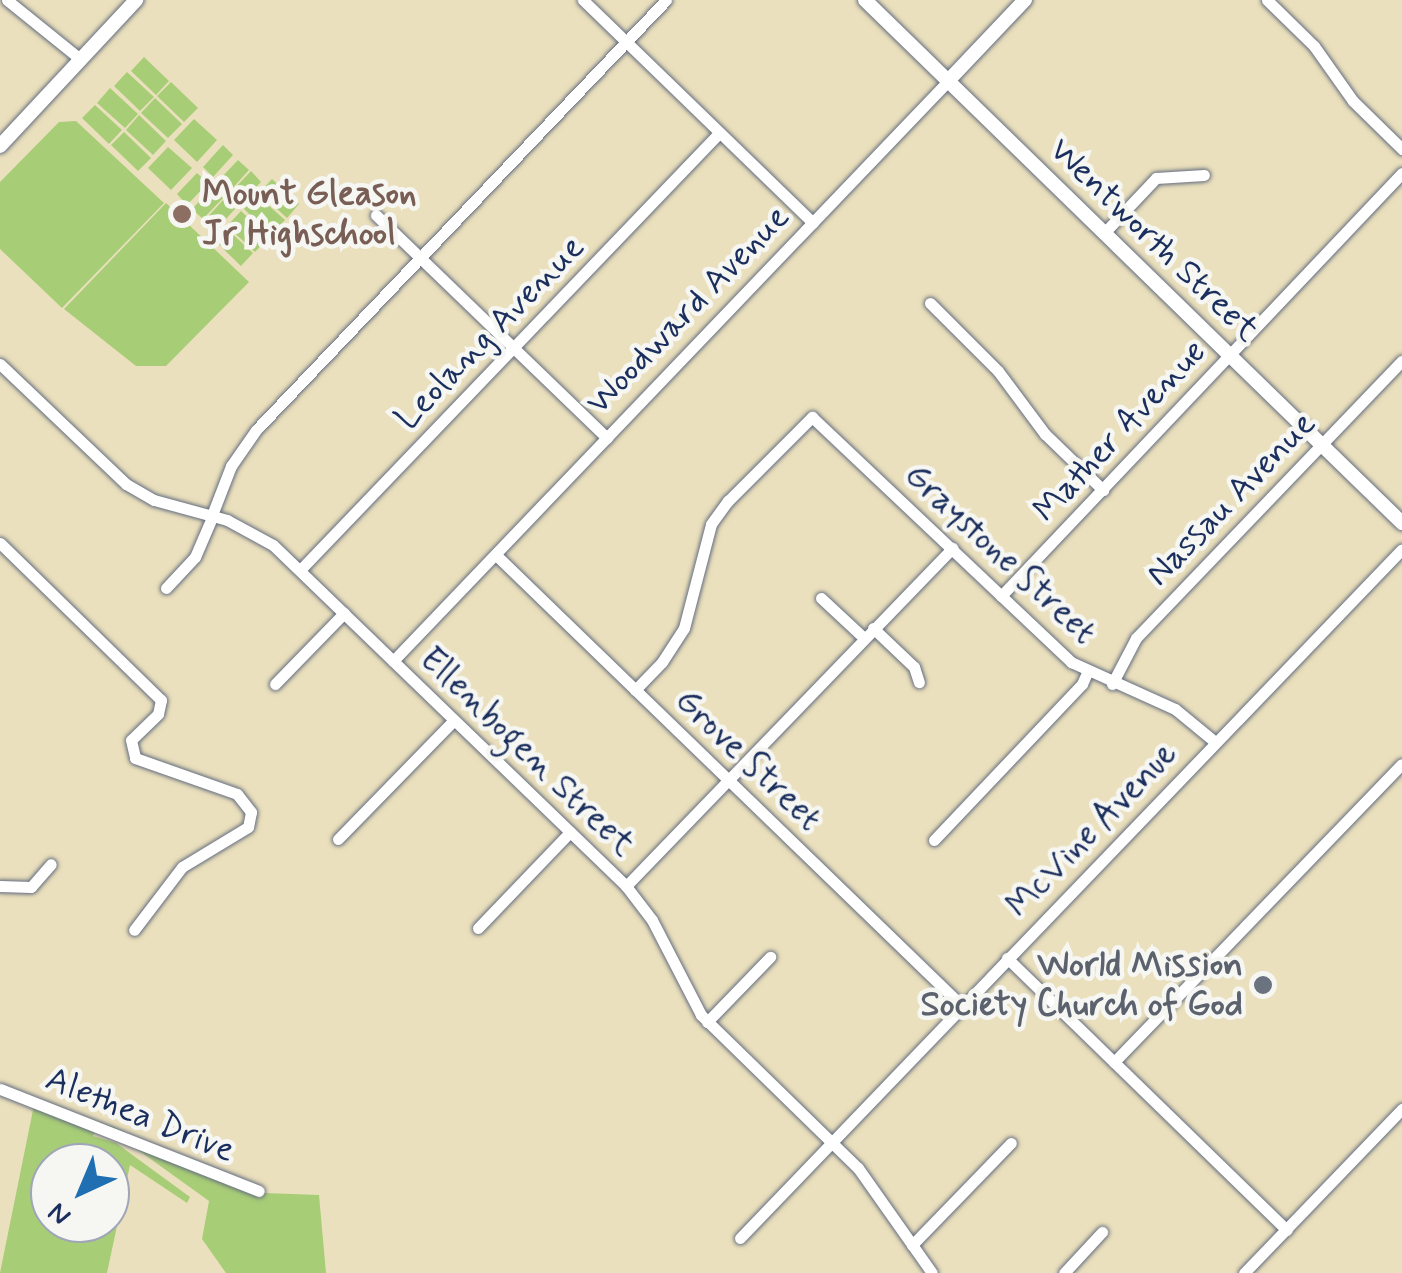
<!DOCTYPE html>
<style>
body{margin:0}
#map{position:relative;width:1402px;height:1273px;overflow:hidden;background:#ebe0bd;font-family:Mynerve,sans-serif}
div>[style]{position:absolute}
.green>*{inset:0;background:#a8cd77}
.roads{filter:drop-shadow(0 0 2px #646d7f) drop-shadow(0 0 2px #646d7f)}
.minor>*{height:11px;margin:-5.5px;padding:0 5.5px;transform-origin:5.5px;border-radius:5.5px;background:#fff}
.tertiary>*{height:14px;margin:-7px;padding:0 7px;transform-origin:7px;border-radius:7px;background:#fff}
.dots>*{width:28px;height:28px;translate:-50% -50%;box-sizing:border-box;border:5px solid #f6f6f2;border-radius:50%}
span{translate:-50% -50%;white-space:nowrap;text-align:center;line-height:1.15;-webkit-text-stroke:9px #f6f6f2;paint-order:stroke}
.education-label{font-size:35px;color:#785e54;font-weight:700}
.left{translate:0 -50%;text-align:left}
.street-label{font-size:35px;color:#1b2f5e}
.worship-label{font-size:35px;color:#5b616d;font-weight:700}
.right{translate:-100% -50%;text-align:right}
.north{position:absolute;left:30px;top:1143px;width:100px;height:100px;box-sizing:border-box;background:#f6f6f2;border:2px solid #9ea6b7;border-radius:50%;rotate:224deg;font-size:28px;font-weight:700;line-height:40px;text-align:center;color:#1b2f5e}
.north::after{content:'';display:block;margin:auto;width:35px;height:45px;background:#1f6fb2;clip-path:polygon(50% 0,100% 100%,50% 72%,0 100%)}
</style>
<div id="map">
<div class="green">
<i style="clip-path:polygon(144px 57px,169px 81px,156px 95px,131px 71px)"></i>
<i style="clip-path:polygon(127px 72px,154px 97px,140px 111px,114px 86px)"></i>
<i style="clip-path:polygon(171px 82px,198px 108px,184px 122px,157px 96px)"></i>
<i style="clip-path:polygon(110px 88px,138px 114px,125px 128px,97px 103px)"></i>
<i style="clip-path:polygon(155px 98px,182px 124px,168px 138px,141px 113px)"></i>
<i style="clip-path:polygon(95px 105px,122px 130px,109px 144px,82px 118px)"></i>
<i style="clip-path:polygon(139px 115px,166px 141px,153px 155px,126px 130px)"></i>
<i style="clip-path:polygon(194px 119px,217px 140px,197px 162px,174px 140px)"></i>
<i style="clip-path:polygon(76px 121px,164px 203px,62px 308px,0 249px,0 182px,59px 122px)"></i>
<i style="clip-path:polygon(124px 132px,151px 158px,138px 171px,111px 145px)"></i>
<i style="clip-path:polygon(223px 145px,233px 155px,213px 177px,203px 167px)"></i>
<i style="clip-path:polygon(168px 147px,192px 168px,171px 190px,148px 168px)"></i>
<i style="clip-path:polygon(238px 160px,249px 170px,229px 192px,218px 181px)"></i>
<i style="clip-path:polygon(251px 171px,261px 182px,241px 203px,230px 193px)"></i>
<i style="clip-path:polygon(197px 173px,208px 183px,187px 205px,177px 194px)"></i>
<i style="clip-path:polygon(272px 179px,299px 204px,287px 218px,259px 193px)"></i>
<i style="clip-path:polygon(212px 188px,223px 198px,203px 219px,192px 209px)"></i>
<i style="clip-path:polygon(257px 195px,285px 220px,271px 235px,244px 209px)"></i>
<i style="clip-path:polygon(224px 199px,235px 209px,215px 231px,204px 221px)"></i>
<i style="clip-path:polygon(166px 203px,249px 282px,166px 366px,136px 366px,64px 309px)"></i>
<i style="clip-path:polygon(241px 211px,269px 237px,255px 252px,227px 226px)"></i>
<i style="clip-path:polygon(226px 228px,253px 253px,241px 266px,214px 240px)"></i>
<i style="clip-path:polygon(evenodd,35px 1100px,114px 1127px,191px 1166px,264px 1193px,319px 1195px,326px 1273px,226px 1273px,202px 1239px,209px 1201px,127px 1142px,96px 1128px,93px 1136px,116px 1143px,190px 1197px,187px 1203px,130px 1165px,107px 1273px,0 1273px,35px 1100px,50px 1163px,110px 1163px,110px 1223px,50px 1223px,50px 1163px)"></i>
</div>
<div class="roads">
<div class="minor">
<i style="left:7px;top:0;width:94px;rotate:38.9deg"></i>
<i style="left:583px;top:0;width:320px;rotate:44.1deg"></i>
<i style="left:1267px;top:0;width:66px;rotate:44.4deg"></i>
<i style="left:1314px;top:46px;width:67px;rotate:54.7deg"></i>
<i style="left:1353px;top:101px;width:69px;rotate:44.4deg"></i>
<i style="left:376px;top:215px;width:321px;rotate:44deg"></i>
<i style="left:1104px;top:233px;width:76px;rotate:-46.6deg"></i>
<i style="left:1156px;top:178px;width:48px;rotate:-3.6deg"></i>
<i style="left:930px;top:303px;width:96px;rotate:45deg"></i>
<i style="left:998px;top:371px;width:79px;rotate:53.3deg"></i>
<i style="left:1045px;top:434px;width:81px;rotate:44deg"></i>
<i style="left:0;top:364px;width:174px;rotate:43.6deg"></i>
<i style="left:126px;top:484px;width:32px;rotate:30deg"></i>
<i style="left:154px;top:500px;width:76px;rotate:15.3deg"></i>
<i style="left:227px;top:520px;width:52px;rotate:28.5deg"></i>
<i style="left:273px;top:545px;width:491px;rotate:44deg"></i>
<i style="left:626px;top:886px;width:43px;rotate:52.6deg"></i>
<i style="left:652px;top:920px;width:107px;rotate:62.7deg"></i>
<i style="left:701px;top:1015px;width:219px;rotate:44.3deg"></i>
<i style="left:858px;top:1168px;width:128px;rotate:54.8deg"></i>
<i style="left:212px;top:515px;width:53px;rotate:-68.8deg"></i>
<i style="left:231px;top:466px;width:44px;rotate:-55.2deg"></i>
<i style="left:256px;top:430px;width:594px;rotate:-46.36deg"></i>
<i style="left:0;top:543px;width:225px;rotate:44.3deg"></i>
<i style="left:161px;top:700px;width:14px;rotate:102deg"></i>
<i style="left:158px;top:714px;width:37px;rotate:136deg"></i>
<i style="left:131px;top:740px;width:18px;rotate:77deg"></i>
<i style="left:135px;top:758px;width:108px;rotate:19.4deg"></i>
<i style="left:237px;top:794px;width:23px;rotate:52deg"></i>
<i style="left:251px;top:812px;width:15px;rotate:101deg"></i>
<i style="left:248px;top:827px;width:77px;rotate:148.8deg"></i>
<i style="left:182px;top:867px;width:79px;rotate:127.3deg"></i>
<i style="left:496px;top:555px;width:647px;rotate:44.06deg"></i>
<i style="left:300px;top:570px;width:605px;rotate:-46.2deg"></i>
<i style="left:166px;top:588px;width:42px;rotate:-46.9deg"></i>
<i style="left:195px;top:557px;width:46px;rotate:-66.8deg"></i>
<i style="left:1001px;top:596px;width:583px;rotate:-46.53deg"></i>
<i style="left:821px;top:598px;width:59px;rotate:42.9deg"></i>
<i style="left:873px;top:628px;width:57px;rotate:43.6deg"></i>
<i style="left:914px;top:667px;width:16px;rotate:72deg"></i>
<i style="left:393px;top:661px;width:803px;rotate:-46.26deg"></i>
<i style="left:275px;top:684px;width:99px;rotate:-45.8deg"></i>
<i style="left:1112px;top:684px;width:52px;rotate:-62.4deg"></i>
<i style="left:1136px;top:638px;width:384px;rotate:-46.2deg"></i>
<i style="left:635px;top:690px;width:39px;rotate:-46deg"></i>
<i style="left:662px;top:662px;width:40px;rotate:-57.1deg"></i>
<i style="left:684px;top:628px;width:107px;rotate:-75.4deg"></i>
<i style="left:711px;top:524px;width:29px;rotate:-54deg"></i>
<i style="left:728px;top:501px;width:119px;rotate:-45deg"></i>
<i style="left:812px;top:417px;width:357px;rotate:43.4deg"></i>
<i style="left:1071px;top:662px;width:114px;rotate:24.3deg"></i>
<i style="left:1175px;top:709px;width:52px;rotate:39.5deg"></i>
<i style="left:338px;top:839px;width:166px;rotate:-45.7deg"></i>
<i style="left:934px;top:840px;width:215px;rotate:-46.5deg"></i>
<i style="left:1082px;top:684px;width:12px;rotate:-66deg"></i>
<i style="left:0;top:886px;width:31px;rotate:2deg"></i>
<i style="left:31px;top:887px;width:30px;rotate:-49deg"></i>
<i style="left:626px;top:886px;width:470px;rotate:-46deg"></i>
<i style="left:478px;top:928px;width:133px;rotate:-46.2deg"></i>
<i style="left:1007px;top:958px;width:390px;rotate:44.2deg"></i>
<i style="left:707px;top:1022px;width:91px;rotate:-45.9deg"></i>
<i style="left:1114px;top:1062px;width:414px;rotate:-46deg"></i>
<i style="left:0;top:1089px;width:278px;rotate:21.5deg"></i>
<i style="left:740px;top:1238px;width:955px;rotate:-46.14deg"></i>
<i style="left:912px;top:1245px;width:142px;rotate:-45.9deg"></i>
<i style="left:1064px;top:1273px;width:56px;rotate:-47.2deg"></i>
<i style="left:1244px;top:1273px;width:228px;rotate:-46.1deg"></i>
</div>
<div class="tertiary">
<i style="left:865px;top:0;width:750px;rotate:44.24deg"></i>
<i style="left:948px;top:81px;width:112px;rotate:-46.5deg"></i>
<i style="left:0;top:146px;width:200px;rotate:-47deg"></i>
</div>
</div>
<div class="dots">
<i style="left:182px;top:214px;background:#8d6e63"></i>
<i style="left:1263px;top:985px;background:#6b7280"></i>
</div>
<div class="education-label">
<span class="left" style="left:202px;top:214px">Mount Gleason<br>Jr Highschool</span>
</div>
<div class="street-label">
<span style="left:1154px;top:240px;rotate:44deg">Wentworth Street</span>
<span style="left:688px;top:310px;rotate:-46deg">Woodward Avenue</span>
<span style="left:490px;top:333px;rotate:-46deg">Leolang Avenue</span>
<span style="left:1120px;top:431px;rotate:-47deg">Mather Avenue</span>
<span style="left:1231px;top:499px;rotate:-46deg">Nassau Avenue</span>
<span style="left:1000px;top:554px;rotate:43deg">Graystone Street</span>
<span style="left:527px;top:752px;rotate:44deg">Ellenbogen Street</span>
<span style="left:748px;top:760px;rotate:44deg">Grove Street</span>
<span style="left:1092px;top:830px;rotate:-46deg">McVine Avenue</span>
<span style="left:140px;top:1115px;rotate:22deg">Alethea Drive</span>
</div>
<div class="worship-label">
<span class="right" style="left:1243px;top:985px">World Mission<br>Society Church of God</span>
</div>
<div class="north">N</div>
</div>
